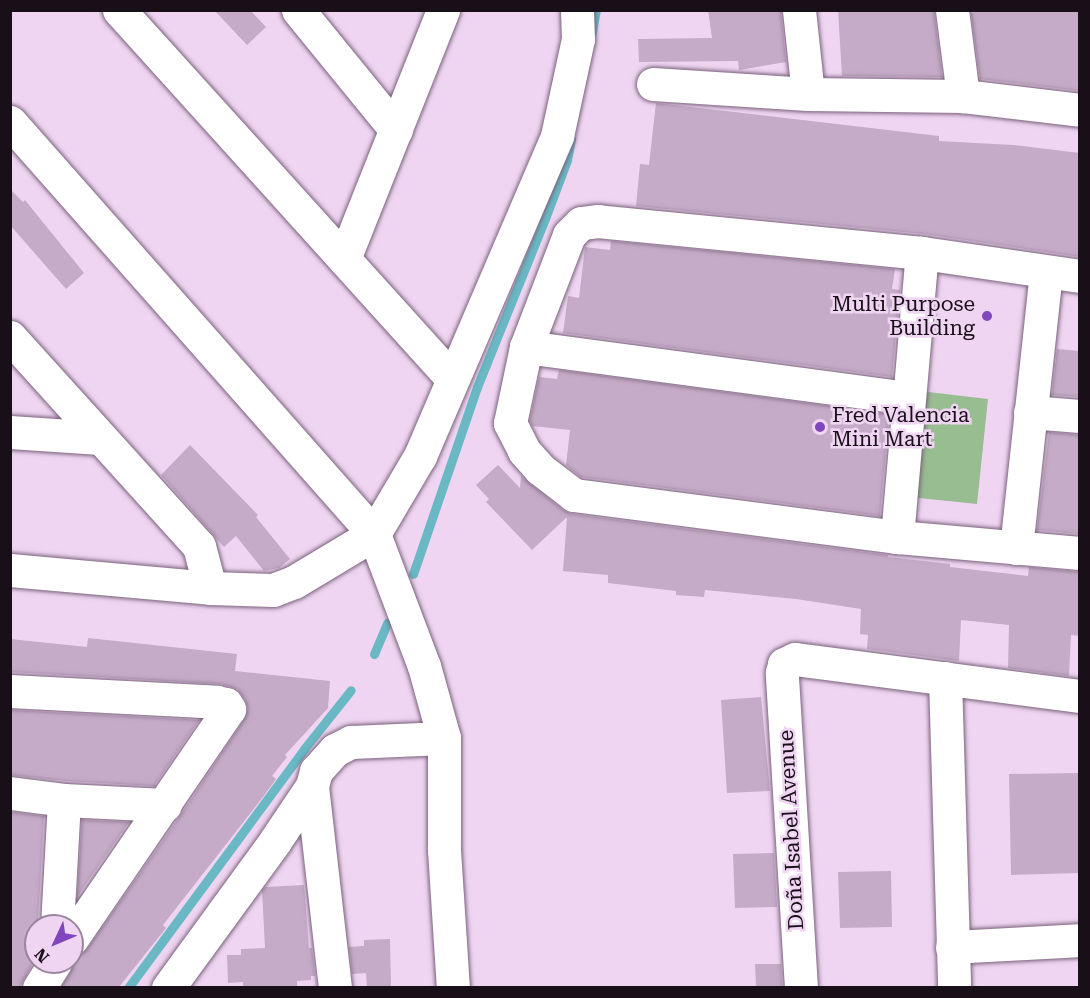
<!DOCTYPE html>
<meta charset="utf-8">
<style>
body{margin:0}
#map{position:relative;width:1090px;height:998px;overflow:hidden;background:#efd5f2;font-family:"Roboto Serif",serif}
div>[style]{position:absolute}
.green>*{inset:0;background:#98bd91}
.stream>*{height:9px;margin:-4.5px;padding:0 4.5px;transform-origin:4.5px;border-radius:4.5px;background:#69b8c4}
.building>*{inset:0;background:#c5abc7}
.roads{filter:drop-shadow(0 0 2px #79617b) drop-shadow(0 0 2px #79617b)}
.street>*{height:33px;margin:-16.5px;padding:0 16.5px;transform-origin:16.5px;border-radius:16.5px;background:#fff}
.dots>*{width:16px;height:16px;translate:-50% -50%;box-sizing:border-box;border:3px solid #efd5f2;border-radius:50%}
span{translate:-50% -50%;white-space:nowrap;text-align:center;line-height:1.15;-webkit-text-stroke:5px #efd5f2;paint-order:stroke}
.poi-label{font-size:21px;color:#180f19}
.right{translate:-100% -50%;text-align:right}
.left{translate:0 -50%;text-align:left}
.street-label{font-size:21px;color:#180f19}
.frame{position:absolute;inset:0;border:12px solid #180f19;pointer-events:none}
.north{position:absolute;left:24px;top:914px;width:60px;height:60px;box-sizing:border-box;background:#efd5f2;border:2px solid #99869b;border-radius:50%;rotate:226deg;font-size:16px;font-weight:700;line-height:24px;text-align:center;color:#180f19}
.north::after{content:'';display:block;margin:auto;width:21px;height:27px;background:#7f46bd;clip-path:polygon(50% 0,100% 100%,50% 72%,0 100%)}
</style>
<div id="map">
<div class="green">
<i style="clip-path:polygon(920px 391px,988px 399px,977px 504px,909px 497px)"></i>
</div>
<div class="stream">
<i style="left:592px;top:32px;width:22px;rotate:-80deg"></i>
<i style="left:413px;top:574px;width:198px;rotate:-71.1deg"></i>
<i style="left:477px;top:387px;width:184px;rotate:-68deg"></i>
<i style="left:546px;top:216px;width:60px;rotate:-69.4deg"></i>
<i style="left:567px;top:160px;width:21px;rotate:-79deg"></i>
<i style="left:374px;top:654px;width:34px;rotate:-67deg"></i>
<i style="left:128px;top:988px;width:297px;rotate:-53.6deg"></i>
<i style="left:304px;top:749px;width:75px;rotate:-51.5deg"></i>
</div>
<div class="building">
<i style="clip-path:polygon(214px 10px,250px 10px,266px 27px,247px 45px)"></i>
<i style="clip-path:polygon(708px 10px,781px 10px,786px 62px,739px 70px,738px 61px,639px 62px,638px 39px,712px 38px)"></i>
<i style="clip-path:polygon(838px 10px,934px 10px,942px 77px,842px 76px)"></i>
<i style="clip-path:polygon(984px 10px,1080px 10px,1080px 91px,980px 79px,971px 13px)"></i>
<i style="clip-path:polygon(656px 103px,939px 136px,939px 141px,1013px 145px,1080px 153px,1080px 257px,924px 234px,636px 206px,640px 164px,649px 165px)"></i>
<i style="clip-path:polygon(10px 189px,23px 202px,25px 200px,84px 273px,66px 289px,10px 225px)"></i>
<i style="clip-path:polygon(611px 241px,895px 269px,892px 289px,900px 290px,892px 377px,563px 333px,568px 296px,579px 298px,585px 247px,610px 250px)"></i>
<i style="clip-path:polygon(1057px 349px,1080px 351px,1080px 397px,1052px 395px)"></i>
<i style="clip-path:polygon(559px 370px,889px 414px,880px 516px,581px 477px,566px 465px,570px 430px,532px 426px,530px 420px,539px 377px,557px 379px)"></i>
<i style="clip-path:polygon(1049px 432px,1080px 435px,1080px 534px,1037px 530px)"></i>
<i style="clip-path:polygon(190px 445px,258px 515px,256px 517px,290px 559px,279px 568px,264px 571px,236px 536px,224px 547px,161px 475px)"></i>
<i style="clip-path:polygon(498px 465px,520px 488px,521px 476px,563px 510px,572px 514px,888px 555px,888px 557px,950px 564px,950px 567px,1028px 576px,1029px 567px,1080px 572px,1080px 636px,1071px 635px,1069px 676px,1008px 668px,1009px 625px,961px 620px,959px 661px,867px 649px,868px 635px,860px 634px,861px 609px,796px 599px,705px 590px,704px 597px,676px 595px,676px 591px,608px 583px,608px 575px,563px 571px,567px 517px,532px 550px,486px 502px,489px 499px,476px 485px)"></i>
<i style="clip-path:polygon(88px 638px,237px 654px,235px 671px,330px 681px,328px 708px,285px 755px,287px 757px,272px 776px,276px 779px,263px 797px,163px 925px,166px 928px,119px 987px,61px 987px,71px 971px,72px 956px,81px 955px,87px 949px,180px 816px,244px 720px,248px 709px,245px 699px,237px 689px,221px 684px,10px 672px,10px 639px,87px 647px)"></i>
<i style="clip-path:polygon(761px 697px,770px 791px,727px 793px,721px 700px)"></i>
<i style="clip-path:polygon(10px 710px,199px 720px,154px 786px,66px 781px,10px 775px)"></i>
<i style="clip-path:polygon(1078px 773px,1080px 873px,1011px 875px,1009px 774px)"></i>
<i style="clip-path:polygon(10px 812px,44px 816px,36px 957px,20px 987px,10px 987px)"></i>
<i style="clip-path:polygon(82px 820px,129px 822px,77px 897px)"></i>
<i style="clip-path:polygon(774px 853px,777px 907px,735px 908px,733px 854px)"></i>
<i style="clip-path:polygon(891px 871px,892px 927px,840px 928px,838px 872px)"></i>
<i style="clip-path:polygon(304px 885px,309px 948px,312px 948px,315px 976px,311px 976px,311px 980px,297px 981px,297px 987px,243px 987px,243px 982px,228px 983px,227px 955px,241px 955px,241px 949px,265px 948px,262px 890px,265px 887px)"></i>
<i style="clip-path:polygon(390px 939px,391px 987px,367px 987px,366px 973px,352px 974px,349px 947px,364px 946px,364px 940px)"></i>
<i style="clip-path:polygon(755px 964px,781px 964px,782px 987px,756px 987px)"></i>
</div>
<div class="roads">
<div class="street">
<i style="left:119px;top:10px;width:496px;rotate:47.9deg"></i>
<i style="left:298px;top:10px;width:155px;rotate:50.8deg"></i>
<i style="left:799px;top:10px;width:84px;rotate:83.9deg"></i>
<i style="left:952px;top:10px;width:87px;rotate:82.7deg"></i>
<i style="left:653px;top:84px;width:155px;rotate:3.7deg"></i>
<i style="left:808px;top:94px;width:155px;rotate:0.7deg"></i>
<i style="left:963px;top:96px;width:118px;rotate:6.8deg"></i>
<i style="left:10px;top:122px;width:550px;rotate:48.54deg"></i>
<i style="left:374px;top:534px;width:141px;rotate:69.3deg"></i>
<i style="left:424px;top:666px;width:75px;rotate:74.5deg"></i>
<i style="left:444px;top:738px;width:112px;rotate:90deg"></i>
<i style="left:444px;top:850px;width:138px;rotate:86.3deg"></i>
<i style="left:344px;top:259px;width:268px;rotate:-68.3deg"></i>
<i style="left:1080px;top:276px;width:160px;rotate:-171.7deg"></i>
<i style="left:922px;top:253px;width:326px;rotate:-174.4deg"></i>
<i style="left:598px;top:221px;width:17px;rotate:173deg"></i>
<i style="left:581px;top:223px;width:17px;rotate:135deg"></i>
<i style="left:569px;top:235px;width:120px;rotate:111deg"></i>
<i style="left:526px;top:347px;width:78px;rotate:101.9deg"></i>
<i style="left:510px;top:423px;width:31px;rotate:63deg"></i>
<i style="left:524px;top:451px;width:24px;rotate:48deg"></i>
<i style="left:540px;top:469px;width:43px;rotate:37.4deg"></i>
<i style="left:574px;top:495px;width:326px;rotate:7.4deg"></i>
<i style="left:897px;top:537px;width:184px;rotate:5deg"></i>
<i style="left:10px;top:337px;width:282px;rotate:47.9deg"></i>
<i style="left:199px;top:546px;width:43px;rotate:75.3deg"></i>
<i style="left:526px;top:347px;width:386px;rotate:7.6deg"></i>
<i style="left:1030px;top:412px;width:50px;rotate:4.6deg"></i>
<i style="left:10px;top:432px;width:90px;rotate:3.8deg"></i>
<i style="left:897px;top:537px;width:285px;rotate:-85deg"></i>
<i style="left:1016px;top:548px;width:277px;rotate:-83.8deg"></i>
<i style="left:10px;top:570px;width:201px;rotate:5.1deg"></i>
<i style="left:210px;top:588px;width:63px;rotate:1.8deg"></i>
<i style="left:273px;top:590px;width:22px;rotate:-21deg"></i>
<i style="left:294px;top:582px;width:93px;rotate:-31deg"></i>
<i style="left:374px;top:534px;width:91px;rotate:-59.5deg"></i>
<i style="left:420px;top:456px;width:348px;rotate:-66.8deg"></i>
<i style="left:557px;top:136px;width:99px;rotate:-77.8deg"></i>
<i style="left:578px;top:39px;width:29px;rotate:-92deg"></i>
<i style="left:945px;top:678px;width:310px;rotate:88.3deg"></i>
<i style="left:10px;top:691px;width:207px;rotate:3deg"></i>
<i style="left:217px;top:702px;width:9px;rotate:13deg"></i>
<i style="left:226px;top:704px;width:6px;rotate:59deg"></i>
<i style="left:229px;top:709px;width:278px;rotate:124.4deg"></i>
<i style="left:312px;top:786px;width:203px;rotate:83.5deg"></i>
<i style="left:10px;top:793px;width:54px;rotate:7.4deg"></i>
<i style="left:64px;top:800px;width:101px;rotate:2.8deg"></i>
<i style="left:57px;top:926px;width:126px;rotate:-86.8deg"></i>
<i style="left:952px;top:947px;width:128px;rotate:-3.1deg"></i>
<i style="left:39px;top:988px;width:31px;rotate:-58deg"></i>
<i style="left:168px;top:988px;width:182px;rotate:-53.9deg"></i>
<i style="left:275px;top:841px;width:66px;rotate:-56.1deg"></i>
<i style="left:312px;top:786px;width:16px;rotate:-75deg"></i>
<i style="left:316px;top:771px;width:28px;rotate:-48deg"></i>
<i style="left:335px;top:750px;width:18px;rotate:-27deg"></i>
<i style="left:351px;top:742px;width:93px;rotate:-2.5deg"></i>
<i style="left:801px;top:988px;width:316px;rotate:-93.5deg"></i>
<i style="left:782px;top:673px;width:9px;rotate:-77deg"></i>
<i style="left:784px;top:664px;width:12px;rotate:-24deg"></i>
<i style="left:795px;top:659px;width:287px;rotate:7.4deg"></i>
</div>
</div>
<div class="dots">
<i style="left:987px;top:316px;background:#7f46bd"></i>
<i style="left:820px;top:427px;background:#7f46bd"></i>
</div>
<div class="poi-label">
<span class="right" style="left:975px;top:316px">Multi Purpose<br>Building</span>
<span class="left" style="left:832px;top:427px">Fred Valencia<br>Mini Mart</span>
</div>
<div class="street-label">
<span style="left:791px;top:830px;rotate:-93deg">Doña Isabel Avenue</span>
</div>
<div class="frame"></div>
<div class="north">N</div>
</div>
